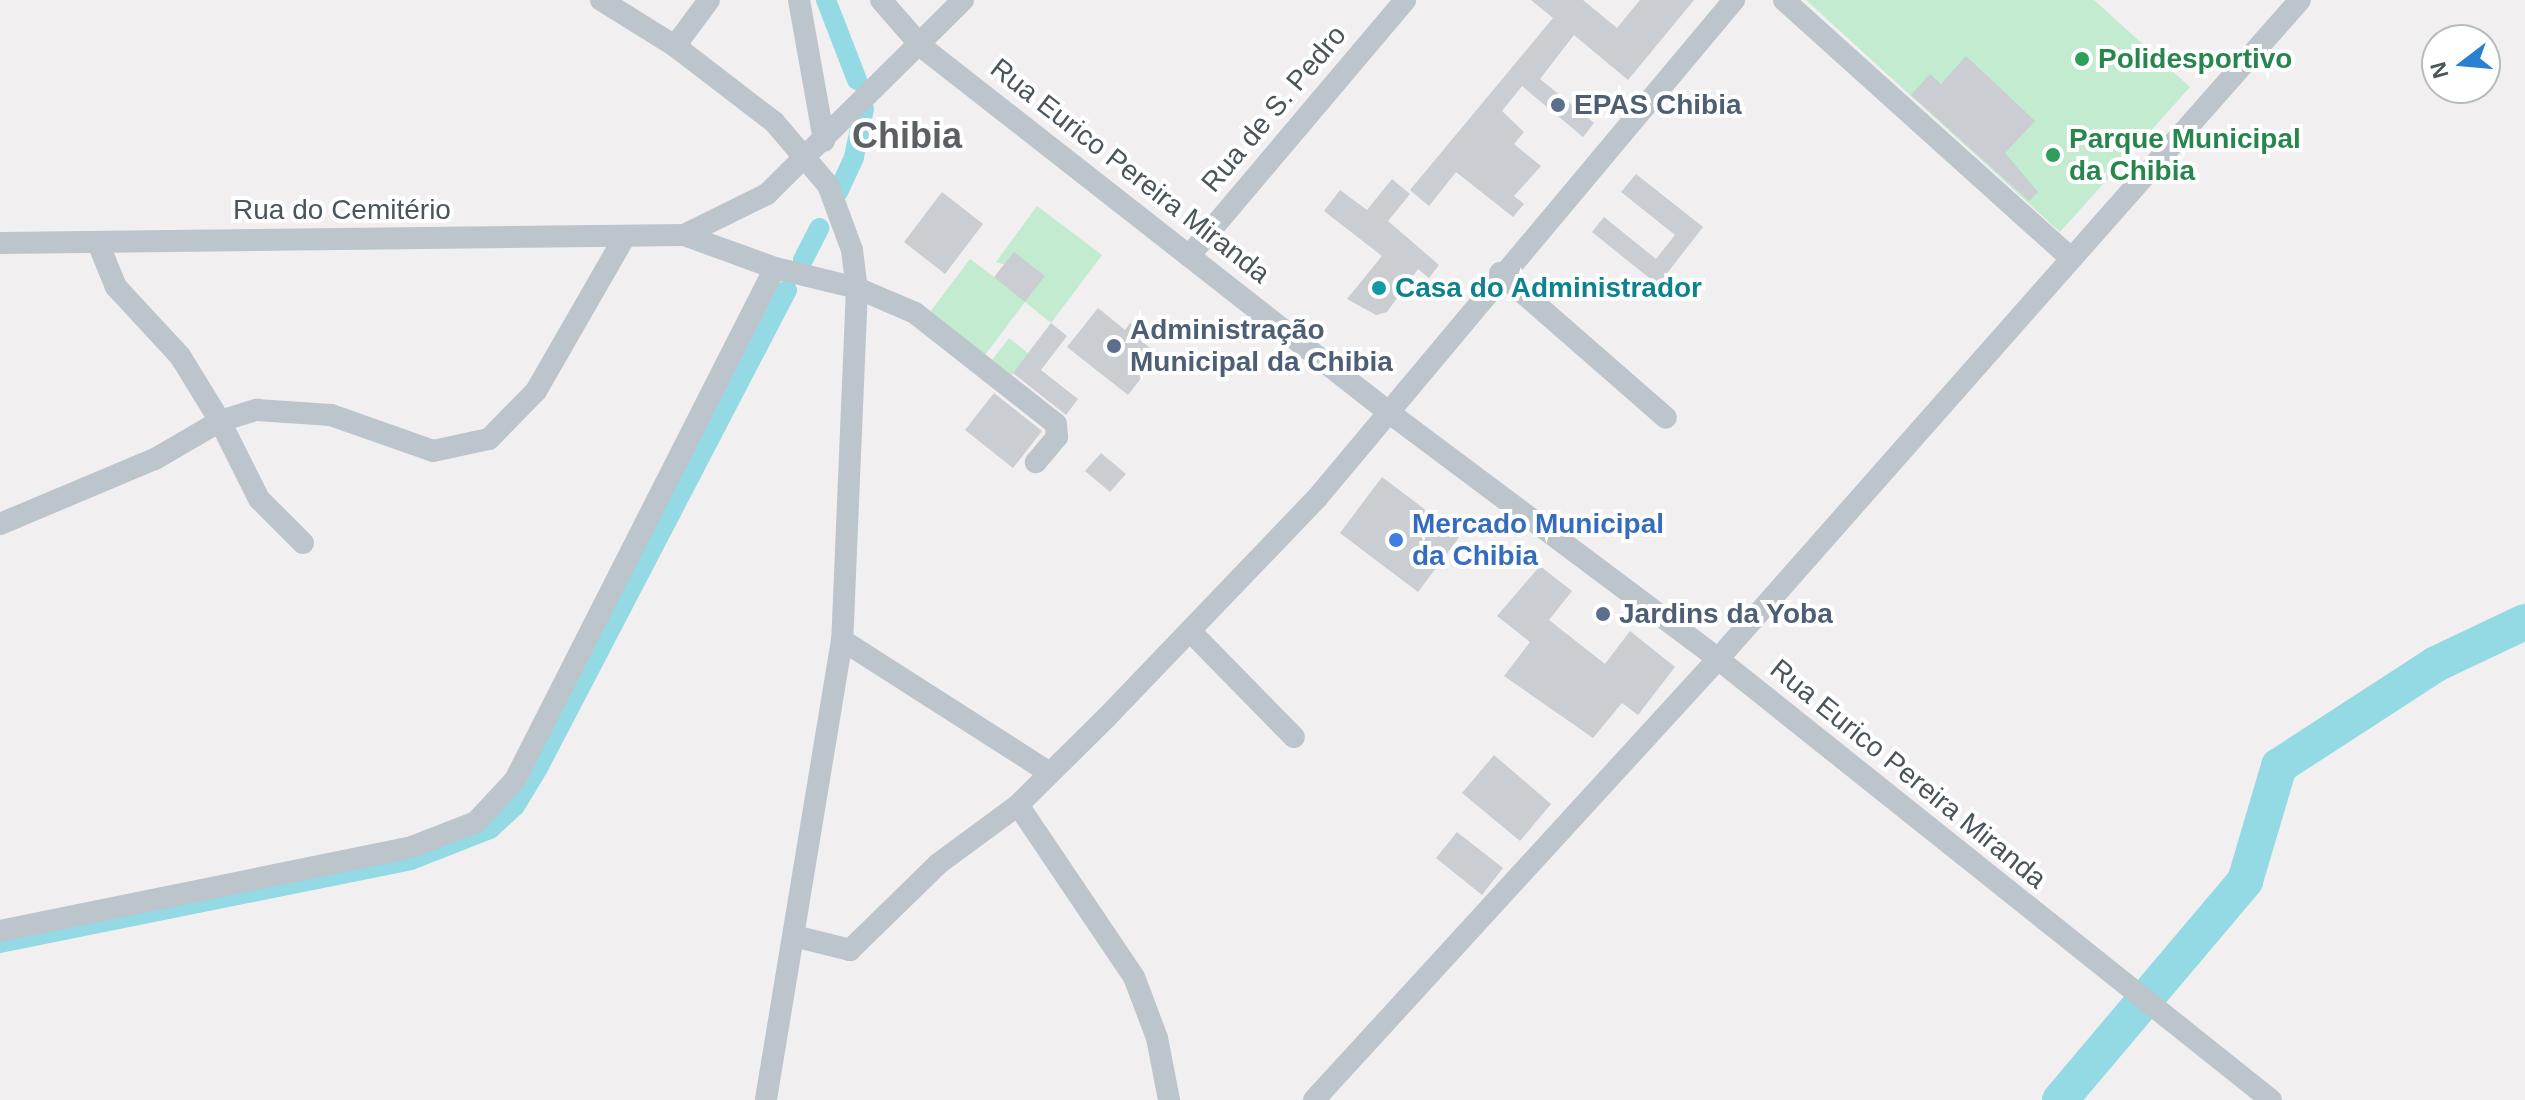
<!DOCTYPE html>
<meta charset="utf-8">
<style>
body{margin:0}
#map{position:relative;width:2525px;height:1100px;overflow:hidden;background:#f2eff0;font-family:Arial,sans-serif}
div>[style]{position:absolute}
.green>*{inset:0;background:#c2ebcf}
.canal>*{height:20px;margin:-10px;padding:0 10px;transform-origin:10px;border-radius:10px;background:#93dae4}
.river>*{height:36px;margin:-18px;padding:0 18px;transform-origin:18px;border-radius:18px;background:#93dae4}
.building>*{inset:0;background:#cacdd1}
.minor>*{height:22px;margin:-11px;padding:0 11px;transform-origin:11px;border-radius:11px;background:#bcc5cb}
.dots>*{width:22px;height:22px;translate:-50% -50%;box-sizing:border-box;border:4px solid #fff;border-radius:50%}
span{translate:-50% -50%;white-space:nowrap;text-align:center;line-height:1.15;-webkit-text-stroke:8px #fff;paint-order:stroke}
.leisure-label{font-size:28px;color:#27864d;font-weight:700}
.left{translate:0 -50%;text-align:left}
.service-label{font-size:28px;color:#4e5e75;font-weight:700}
.street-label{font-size:28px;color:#49545b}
.culture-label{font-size:28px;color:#0d838f;font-weight:700}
.shop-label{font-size:28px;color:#366cbe;font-weight:700}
.district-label{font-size:36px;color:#5c6064;font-weight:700}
.north{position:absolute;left:2421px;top:24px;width:80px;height:80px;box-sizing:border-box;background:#fff;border:2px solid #b6bbbd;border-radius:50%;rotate:254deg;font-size:22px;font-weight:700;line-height:32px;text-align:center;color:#49545b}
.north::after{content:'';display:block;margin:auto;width:28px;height:36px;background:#2a80d1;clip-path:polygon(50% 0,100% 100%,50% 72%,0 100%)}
</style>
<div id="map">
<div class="green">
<i style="clip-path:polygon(1806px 0,2094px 0,2190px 87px,2060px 232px)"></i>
<i style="clip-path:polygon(1037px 206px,1102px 255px,1051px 323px,1025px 302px,985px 355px,930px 312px,970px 259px,1026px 301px,1044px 276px,996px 262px)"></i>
<i style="clip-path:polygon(1009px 338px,1028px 353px,1012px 375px,992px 360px)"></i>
</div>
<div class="canal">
<i style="left:826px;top:0;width:86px;rotate:68.8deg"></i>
<i style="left:838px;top:192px;width:38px;rotate:-65deg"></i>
<i style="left:854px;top:157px;width:49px;rotate:-78.2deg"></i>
<i style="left:803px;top:260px;width:36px;rotate:-63deg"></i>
<i style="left:0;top:943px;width:419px;rotate:-11.4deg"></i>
<i style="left:411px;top:860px;width:85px;rotate:-21.4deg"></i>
<i style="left:490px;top:829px;width:34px;rotate:-43deg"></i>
<i style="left:515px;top:806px;width:44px;rotate:-58.8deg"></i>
<i style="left:538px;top:768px;width:539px;rotate:-62.48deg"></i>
</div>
<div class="river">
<i style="left:2060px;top:1100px;width:287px;rotate:-49.8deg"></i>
<i style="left:2245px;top:881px;width:120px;rotate:-73.5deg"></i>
<i style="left:2279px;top:766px;width:187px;rotate:-33deg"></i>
<i style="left:2436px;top:664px;width:98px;rotate:-25.3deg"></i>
</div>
<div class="building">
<i style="clip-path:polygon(1531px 0,1583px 0,1617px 28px,1640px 0,1694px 0,1628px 80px,1574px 35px,1540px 79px,1594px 123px,1583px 137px,1522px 86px,1502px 111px,1524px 132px,1514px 144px,1541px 166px,1514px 196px,1524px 204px,1513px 217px,1456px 172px,1429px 206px,1410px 190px,1553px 18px)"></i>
<i style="clip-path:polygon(1966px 56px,2035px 121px,2005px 153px,2038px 192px,2029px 201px,1911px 95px,1930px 74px,1941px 84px)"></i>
<i style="clip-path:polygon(1636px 174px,1703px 227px,1658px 285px,1592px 232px,1604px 217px,1656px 259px,1675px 235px,1621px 192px)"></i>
<i style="clip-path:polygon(1392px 179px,1410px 194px,1388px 221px,1439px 265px,1429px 278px,1418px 269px,1387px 312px,1376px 315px,1347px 299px,1382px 256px,1324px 211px,1340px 190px,1367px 210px)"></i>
<i style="clip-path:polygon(942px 192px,983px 224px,945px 274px,904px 242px)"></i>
<i style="clip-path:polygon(1014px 252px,1045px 276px,1025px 302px,994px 277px)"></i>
<i style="clip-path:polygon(1098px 308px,1125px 330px,1130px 323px,1144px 333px,1139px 339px,1159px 355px,1128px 395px,1067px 347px)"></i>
<i style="clip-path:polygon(1051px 323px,1067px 336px,1041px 370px,1078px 399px,1066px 415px,1013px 373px)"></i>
<i style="clip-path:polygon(994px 393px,1042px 431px,1013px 468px,965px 430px)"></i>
<i style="clip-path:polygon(1101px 453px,1126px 474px,1110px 492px,1085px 471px)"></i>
<i style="clip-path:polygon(1382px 477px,1460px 536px,1418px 592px,1340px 533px)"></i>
<i style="clip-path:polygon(1540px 566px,1572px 591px,1549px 620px,1605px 664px,1630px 631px,1675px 667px,1638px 715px,1622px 703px,1593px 738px,1504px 676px,1530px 642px,1497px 616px)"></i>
<i style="clip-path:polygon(1494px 755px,1551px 804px,1520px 841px,1462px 793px)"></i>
<i style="clip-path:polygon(1457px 832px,1503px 868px,1482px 895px,1436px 858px)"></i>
</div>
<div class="minor">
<i style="left:601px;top:0;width:87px;rotate:31.9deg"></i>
<i style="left:675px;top:46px;width:125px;rotate:37.5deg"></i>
<i style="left:774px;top:122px;width:83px;rotate:49.4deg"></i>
<i style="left:828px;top:185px;width:69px;rotate:69.7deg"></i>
<i style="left:852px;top:250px;width:38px;rotate:83deg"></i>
<i style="left:857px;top:288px;width:352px;rotate:92.4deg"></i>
<i style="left:842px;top:640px;width:466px;rotate:99.4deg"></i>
<i style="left:799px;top:0;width:143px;rotate:79.9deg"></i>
<i style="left:881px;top:0;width:62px;rotate:48.9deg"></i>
<i style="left:922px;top:47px;width:591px;rotate:38.05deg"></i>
<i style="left:1387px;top:411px;width:414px;rotate:36.8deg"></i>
<i style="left:1718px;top:659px;width:707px;rotate:38.57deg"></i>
<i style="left:1784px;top:0;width:386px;rotate:42deg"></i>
<i style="left:675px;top:46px;width:57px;rotate:-53.5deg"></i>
<i style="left:684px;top:235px;width:97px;rotate:19.9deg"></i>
<i style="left:775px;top:268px;width:84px;rotate:13.7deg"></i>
<i style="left:857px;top:288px;width:63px;rotate:23.3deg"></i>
<i style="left:915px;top:313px;width:179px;rotate:38.2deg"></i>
<i style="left:1056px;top:424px;width:13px;rotate:86deg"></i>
<i style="left:1057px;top:437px;width:33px;rotate:130deg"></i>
<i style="left:0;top:243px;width:684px;rotate:-0.67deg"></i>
<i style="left:684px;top:235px;width:93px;rotate:-26.3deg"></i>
<i style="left:767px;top:194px;width:276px;rotate:-44.7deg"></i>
<i style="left:1189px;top:256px;width:335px;rotate:-49.8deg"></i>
<i style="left:1500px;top:273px;width:220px;rotate:41.1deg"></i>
<i style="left:0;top:524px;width:168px;rotate:-22.8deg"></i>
<i style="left:155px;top:459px;width:75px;rotate:-30.3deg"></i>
<i style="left:220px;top:421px;width:76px;rotate:-121.6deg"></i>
<i style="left:180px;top:356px;width:94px;rotate:-132.8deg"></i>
<i style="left:116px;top:287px;width:48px;rotate:-112.2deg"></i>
<i style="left:303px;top:543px;width:62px;rotate:-135deg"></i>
<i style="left:259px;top:499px;width:87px;rotate:-116.6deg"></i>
<i style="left:220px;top:421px;width:39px;rotate:-17deg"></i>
<i style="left:257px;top:410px;width:74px;rotate:3.9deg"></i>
<i style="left:331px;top:415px;width:108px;rotate:19.4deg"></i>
<i style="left:433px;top:451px;width:57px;rotate:-12.1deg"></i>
<i style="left:489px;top:439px;width:67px;rotate:-45.6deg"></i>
<i style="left:536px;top:391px;width:174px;rotate:-60.1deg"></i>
<i style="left:1191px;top:632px;width:147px;rotate:45.6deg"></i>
<i style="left:842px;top:640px;width:243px;rotate:32.6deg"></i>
<i style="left:1018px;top:805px;width:207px;rotate:56deg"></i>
<i style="left:1134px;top:977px;width:65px;rotate:69.3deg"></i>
<i style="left:1157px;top:1038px;width:63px;rotate:79deg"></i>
<i style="left:0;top:931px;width:417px;rotate:-11.5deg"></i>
<i style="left:409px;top:848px;width:72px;rotate:-21.2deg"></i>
<i style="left:476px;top:822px;width:57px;rotate:-47.1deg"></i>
<i style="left:515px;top:780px;width:574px;rotate:-63.08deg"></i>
<i style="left:794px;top:936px;width:58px;rotate:14deg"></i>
<i style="left:850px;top:950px;width:123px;rotate:-44.3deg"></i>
<i style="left:938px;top:864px;width:99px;rotate:-36.4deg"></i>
<i style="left:1018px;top:805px;width:124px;rotate:-44.7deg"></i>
<i style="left:1106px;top:718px;width:305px;rotate:-46.2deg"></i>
<i style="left:1317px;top:498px;width:650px;rotate:-50.06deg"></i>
<i style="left:1314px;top:1100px;width:598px;rotate:-47.51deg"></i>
<i style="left:1718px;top:659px;width:879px;rotate:-48.55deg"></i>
</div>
<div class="dots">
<i style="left:2082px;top:59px;background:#2e9e5b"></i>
<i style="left:1558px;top:105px;background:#5c6f8a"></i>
<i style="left:2053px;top:155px;background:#2e9e5b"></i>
<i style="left:1379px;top:288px;background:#0f9aa8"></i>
<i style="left:1114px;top:346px;background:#5c6f8a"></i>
<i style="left:1396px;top:540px;background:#3f7fe0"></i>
<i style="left:1603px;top:614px;background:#5c6f8a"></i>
</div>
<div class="leisure-label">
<span class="left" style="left:2098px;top:59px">Polidesportivo</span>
<span class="left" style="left:2069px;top:155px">Parque Municipal<br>da Chibia</span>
</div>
<div class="service-label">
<span class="left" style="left:1574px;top:105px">EPAS Chibia</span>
<span class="left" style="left:1130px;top:346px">Administração<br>Municipal da Chibia</span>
<span class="left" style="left:1619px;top:614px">Jardins da Yoba</span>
</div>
<div class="street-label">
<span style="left:1274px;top:109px;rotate:-50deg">Rua de S. Pedro</span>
<span style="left:1130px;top:171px;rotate:38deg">Rua Eurico Pereira Miranda</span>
<span style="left:342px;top:210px">Rua do Cemitério</span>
<span style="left:1908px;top:774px;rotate:39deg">Rua Eurico Pereira Miranda</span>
</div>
<div class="culture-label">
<span class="left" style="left:1395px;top:288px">Casa do Administrador</span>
</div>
<div class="shop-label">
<span class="left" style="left:1412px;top:540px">Mercado Municipal<br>da Chibia</span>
</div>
<div class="district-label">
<span style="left:907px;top:136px">Chibia</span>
</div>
<div class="north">N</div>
</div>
